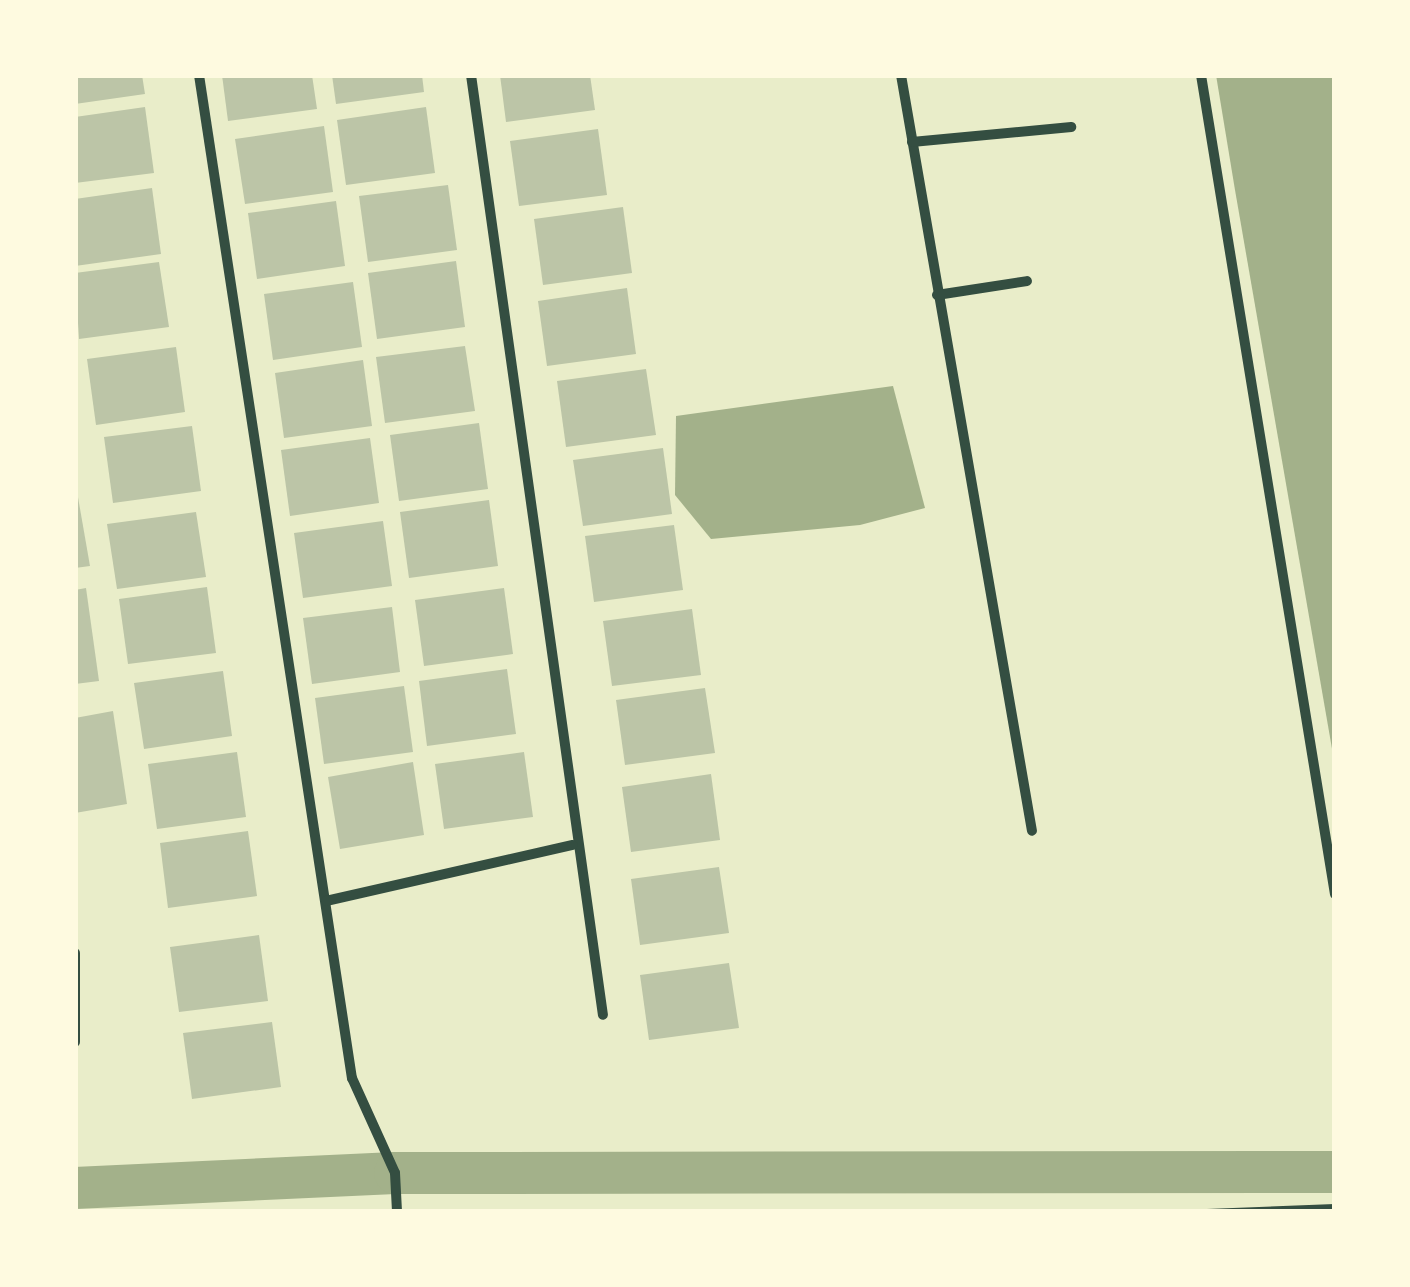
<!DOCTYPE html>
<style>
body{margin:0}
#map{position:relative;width:1410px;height:1287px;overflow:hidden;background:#e9edc9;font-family:Roboto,sans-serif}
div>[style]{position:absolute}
.water>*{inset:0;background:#a3b18a}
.canal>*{height:42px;margin:-21px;padding:0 21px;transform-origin:21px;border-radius:21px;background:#a3b18a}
.building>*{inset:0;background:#bcc5a7}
.path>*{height:6px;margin:-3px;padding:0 3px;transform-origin:3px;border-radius:3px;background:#344e41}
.minor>*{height:10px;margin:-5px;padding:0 5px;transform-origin:5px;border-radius:5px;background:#344e41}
span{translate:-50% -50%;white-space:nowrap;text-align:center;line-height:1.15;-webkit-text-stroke:8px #fefae0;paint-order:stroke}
.frame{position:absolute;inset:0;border:78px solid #fefae0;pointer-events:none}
</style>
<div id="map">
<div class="water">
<i style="clip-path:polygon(1216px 75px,1335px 75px,1335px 766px,1235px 190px)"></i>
<i style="clip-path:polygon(893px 386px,925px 508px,860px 525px,711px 539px,675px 495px,676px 416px)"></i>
</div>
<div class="canal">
<i style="left:75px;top:1188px;width:320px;rotate:-2.7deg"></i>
<i style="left:395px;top:1173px;width:940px;rotate:-0.06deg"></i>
</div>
<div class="building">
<i style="clip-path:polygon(75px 75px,142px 75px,145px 94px,75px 104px)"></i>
<i style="clip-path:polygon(222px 75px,312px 75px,317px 109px,228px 121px)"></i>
<i style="clip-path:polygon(332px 75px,422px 75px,424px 92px,336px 104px)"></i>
<i style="clip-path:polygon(500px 75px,590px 75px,595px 110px,506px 122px)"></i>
<i style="clip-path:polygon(145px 107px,154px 173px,75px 183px,75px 117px)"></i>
<i style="clip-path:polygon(426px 107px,435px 173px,346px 185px,337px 120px)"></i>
<i style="clip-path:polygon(324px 126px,333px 192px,245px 204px,235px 139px)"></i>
<i style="clip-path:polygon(598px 129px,607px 195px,519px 206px,510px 141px)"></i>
<i style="clip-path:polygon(448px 185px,457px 250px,368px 262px,359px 196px)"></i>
<i style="clip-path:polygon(152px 188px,161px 254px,75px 266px,75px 199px)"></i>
<i style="clip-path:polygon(336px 201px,345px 266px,257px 279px,248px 213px)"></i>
<i style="clip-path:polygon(623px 207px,632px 273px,543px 285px,534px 219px)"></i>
<i style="clip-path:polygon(456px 261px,465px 327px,377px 339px,368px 273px)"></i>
<i style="clip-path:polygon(159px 262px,169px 327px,79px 339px,75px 273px)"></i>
<i style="clip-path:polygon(353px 282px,362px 347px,273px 360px,264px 294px)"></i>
<i style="clip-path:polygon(627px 288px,636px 354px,547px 366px,538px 301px)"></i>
<i style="clip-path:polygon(465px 346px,475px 411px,385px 423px,376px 357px)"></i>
<i style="clip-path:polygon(176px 347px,185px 412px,96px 425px,87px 359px)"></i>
<i style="clip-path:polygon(363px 360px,372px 426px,284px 438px,275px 373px)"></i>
<i style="clip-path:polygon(646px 369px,656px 435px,566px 447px,557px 381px)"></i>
<i style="clip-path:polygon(479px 423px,488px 489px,399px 501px,390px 435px)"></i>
<i style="clip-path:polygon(192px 426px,201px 491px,113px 503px,104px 437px)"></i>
<i style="clip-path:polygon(370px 438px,379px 503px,290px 516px,281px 450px)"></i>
<i style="clip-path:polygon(663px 448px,672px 514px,583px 526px,573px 460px)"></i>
<i style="clip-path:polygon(75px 480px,90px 566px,75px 568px)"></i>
<i style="clip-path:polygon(489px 500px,498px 566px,409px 578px,400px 512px)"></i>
<i style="clip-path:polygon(196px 512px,206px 577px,117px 589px,107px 524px)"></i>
<i style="clip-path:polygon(383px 521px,392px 586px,303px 598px,294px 533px)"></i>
<i style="clip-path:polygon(674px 525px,683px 590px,594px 602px,585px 536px)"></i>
<i style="clip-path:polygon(207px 587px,216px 653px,128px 664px,119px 599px)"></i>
<i style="clip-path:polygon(86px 588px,99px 681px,75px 684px,75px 590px)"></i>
<i style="clip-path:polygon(504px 588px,513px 654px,424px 666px,415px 600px)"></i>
<i style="clip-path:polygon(392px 607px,400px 672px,312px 684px,303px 618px)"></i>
<i style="clip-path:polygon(692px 609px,701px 675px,612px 686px,603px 621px)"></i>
<i style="clip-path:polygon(507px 669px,516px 734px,427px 746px,419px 681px)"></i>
<i style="clip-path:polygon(223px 671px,232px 736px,144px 749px,134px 683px)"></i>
<i style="clip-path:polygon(404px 686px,413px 752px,324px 764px,315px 698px)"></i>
<i style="clip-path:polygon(705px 688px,715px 753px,625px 765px,616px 700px)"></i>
<i style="clip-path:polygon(113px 711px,127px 804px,75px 813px,75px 718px)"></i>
<i style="clip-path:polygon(237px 752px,246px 817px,157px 829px,148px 764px)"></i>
<i style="clip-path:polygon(524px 752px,533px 817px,444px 829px,435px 764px)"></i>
<i style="clip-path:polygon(413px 762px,424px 835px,340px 849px,328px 777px)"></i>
<i style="clip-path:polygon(711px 774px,720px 840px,631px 852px,622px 787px)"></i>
<i style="clip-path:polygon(248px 831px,257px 896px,168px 908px,160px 843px)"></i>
<i style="clip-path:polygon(719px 867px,729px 933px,640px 945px,631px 879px)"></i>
<i style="clip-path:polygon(259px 935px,268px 1001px,179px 1012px,170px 947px)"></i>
<i style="clip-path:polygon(729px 963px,739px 1028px,649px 1040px,640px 975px)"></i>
<i style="clip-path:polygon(272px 1022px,281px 1087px,192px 1099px,183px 1033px)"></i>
</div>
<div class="path">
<i style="left:1207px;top:1212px;width:128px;rotate:-2.2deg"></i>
</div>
<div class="minor">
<i style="left:199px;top:75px;width:1015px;rotate:81.33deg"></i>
<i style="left:352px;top:1078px;width:104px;rotate:65.6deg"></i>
<i style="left:395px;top:1173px;width:39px;rotate:87deg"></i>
<i style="left:471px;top:75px;width:949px;rotate:82.01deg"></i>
<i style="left:901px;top:75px;width:767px;rotate:80.17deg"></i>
<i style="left:1201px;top:75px;width:830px;rotate:80.71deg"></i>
<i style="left:912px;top:142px;width:160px;rotate:-5.4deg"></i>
<i style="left:937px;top:295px;width:91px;rotate:-8.8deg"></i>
<i style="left:326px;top:901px;width:253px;rotate:-12.8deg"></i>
<i style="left:75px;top:953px;width:89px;rotate:90deg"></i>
</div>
<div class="frame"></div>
</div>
